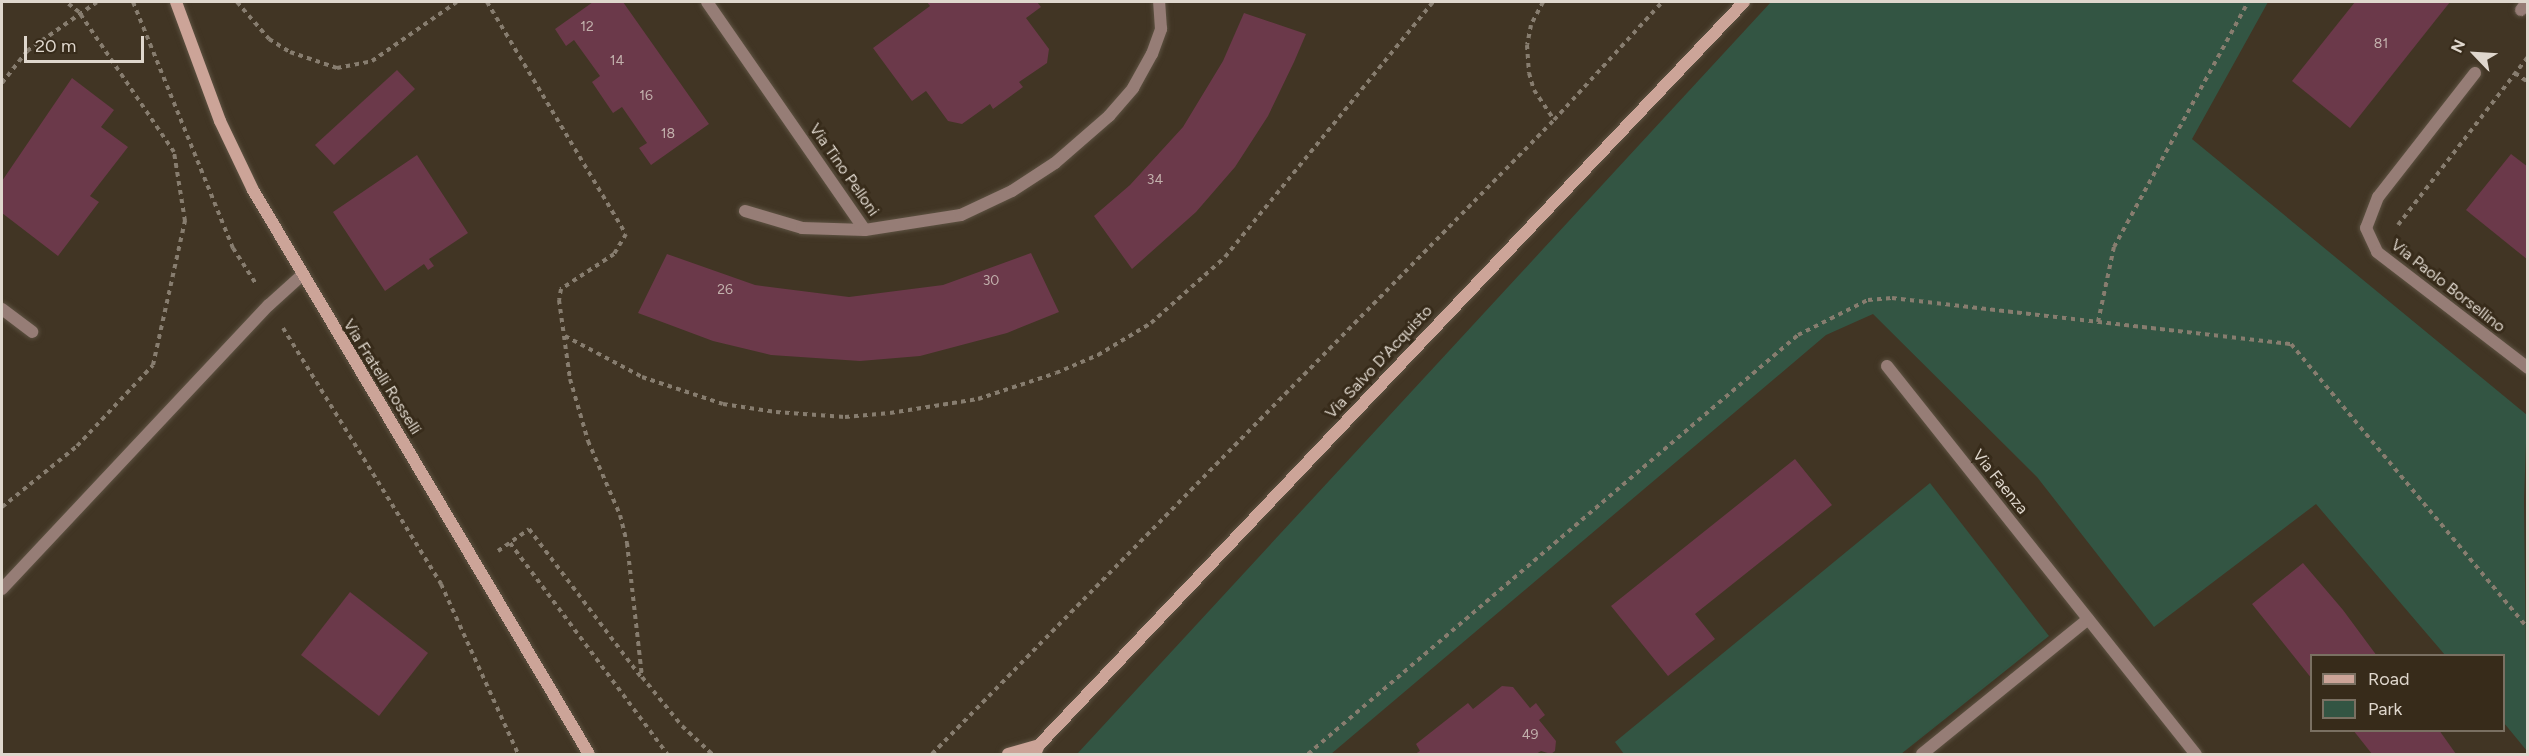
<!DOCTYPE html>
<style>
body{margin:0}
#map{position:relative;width:2529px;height:756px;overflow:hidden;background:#413524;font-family:Figtree,sans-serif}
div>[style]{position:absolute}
.green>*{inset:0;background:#335543}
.building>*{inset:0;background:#6b394a}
.path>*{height:4px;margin-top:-2px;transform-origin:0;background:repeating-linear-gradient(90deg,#877d6f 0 4.5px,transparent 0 9px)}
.roads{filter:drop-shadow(0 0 2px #5d5242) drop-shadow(0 0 2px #5d5242)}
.lane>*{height:12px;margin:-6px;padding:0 6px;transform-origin:6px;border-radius:6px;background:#967d76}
.street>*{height:12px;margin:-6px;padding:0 6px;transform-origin:6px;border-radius:6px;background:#967d76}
.secondary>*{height:12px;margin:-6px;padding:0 6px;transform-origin:6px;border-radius:6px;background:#cca498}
span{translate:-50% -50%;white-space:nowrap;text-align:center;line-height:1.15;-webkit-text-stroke:6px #372b1a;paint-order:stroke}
.number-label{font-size:14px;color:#c2b0ac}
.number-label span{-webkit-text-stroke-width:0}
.street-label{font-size:16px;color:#dfd7cd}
.frame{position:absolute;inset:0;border:3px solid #dfd7cd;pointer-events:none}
.legend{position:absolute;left:2310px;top:654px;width:195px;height:78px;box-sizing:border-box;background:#372b1a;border:2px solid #7a7062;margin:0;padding:8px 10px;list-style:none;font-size:18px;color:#dfd7cd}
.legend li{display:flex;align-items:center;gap:12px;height:30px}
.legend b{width:30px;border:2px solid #7a7062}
.north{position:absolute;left:2445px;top:24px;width:60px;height:60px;-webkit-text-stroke:4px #372b1a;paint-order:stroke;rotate:295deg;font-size:16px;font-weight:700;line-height:24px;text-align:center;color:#dfd7cd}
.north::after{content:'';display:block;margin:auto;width:21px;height:27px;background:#dfd7cd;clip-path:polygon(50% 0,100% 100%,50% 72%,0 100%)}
.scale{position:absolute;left:24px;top:36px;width:120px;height:27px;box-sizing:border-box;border:3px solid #dfd7cd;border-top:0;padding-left:8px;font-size:18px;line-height:21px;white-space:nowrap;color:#dfd7cd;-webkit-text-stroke:4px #372b1a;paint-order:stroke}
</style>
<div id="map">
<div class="green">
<i style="clip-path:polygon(1771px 2px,2268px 2px,2192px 139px,2527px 415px,2524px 500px,2527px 751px,2504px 723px,2504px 656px,2445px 655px,2316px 504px,2154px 627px,2037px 477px,1873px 314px,1826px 335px,1331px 754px,1077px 754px)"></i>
<i style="clip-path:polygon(1930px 483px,2049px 636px,1901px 754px,1624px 754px,1615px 742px)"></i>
</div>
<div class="building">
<i style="clip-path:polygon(593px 2px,623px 2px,709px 124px,651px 165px,639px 148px,647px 143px,622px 107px,613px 113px,592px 82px,600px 76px,574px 40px,566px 46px,555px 29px)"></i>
<i style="clip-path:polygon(927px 2px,1037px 2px,1041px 7px,1026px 18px,1049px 49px,1047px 63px,1019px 82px,1023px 87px,993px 109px,990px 104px,962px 124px,948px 121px,926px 91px,912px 101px,873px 48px,930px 6px)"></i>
<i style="clip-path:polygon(2355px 2px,2450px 2px,2350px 128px,2292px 81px)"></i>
<i style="clip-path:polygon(1244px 13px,1306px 34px,1294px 62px,1268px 116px,1235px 167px,1196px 212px,1132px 269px,1094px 216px,1130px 185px,1183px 127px,1223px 61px)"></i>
<i style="clip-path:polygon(397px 70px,415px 89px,334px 165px,315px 145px)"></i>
<i style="clip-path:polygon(72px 78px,114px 110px,101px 127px,128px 147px,90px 196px,99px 202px,58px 256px,2px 213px,2px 181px)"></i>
<i style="clip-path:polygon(2511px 154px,2528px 167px,2528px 260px,2466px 210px)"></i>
<i style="clip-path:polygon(417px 155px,468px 233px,429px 259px,434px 266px,428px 270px,424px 264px,385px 291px,333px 212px)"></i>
<i style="clip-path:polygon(1031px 253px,1059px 312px,1007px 333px,920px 356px,860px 361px,771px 355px,713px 341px,638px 313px,667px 254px,755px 285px,849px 297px,943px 285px)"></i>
<i style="clip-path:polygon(1795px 459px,1832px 505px,1695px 614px,1715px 639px,1668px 676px,1611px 606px)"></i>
<i style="clip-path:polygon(2303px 563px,2343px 610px,2377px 656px,2312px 656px,2312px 679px,2252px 604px)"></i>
<i style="clip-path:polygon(350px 592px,428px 653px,379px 716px,301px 655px)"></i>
<i style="clip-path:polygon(1502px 686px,1513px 687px,1530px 708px,1536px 703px,1545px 715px,1539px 720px,1556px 741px,1555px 751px,1551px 754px,1541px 751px,1536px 754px,1415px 754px,1420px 751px,1416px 744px,1468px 703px,1473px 709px)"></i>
<i style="clip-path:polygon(2353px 730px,2439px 730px,2456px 754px,2372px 754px)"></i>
</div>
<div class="path">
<i style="left:133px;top:2px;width:266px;rotate:67.9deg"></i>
<i style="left:233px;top:248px;width:43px;rotate:57.4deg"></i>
<i style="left:237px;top:2px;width:49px;rotate:49.1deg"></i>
<i style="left:269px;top:39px;width:25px;rotate:32deg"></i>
<i style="left:290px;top:52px;width:50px;rotate:18.8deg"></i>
<i style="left:337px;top:68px;width:36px;rotate:-11deg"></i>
<i style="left:372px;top:61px;width:103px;rotate:-34.8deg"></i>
<i style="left:487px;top:2px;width:270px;rotate:59.1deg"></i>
<i style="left:626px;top:234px;width:23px;rotate:121deg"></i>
<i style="left:614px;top:254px;width:64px;rotate:146.6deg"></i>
<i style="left:561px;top:289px;width:11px;rotate:100deg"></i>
<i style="left:559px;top:300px;width:80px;rotate:82.1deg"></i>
<i style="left:570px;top:379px;width:65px;rotate:73.8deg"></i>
<i style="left:588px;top:441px;width:81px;rotate:66.6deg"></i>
<i style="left:620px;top:515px;width:29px;rotate:76deg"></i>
<i style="left:627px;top:543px;width:135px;rotate:83.6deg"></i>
<i style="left:642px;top:677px;width:63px;rotate:50.8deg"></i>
<i style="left:682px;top:726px;width:41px;rotate:43deg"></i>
<i style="left:1543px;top:2px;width:26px;rotate:118deg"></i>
<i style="left:1531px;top:25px;width:20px;rotate:101deg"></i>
<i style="left:1527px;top:45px;width:28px;rotate:86deg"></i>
<i style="left:1529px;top:73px;width:18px;rotate:74deg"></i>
<i style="left:1534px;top:90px;width:36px;rotate:56deg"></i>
<i style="left:2515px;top:73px;width:16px;rotate:35deg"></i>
<i style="left:2px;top:83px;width:41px;rotate:-52deg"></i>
<i style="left:27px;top:51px;width:85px;rotate:-35deg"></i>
<i style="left:2398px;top:225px;width:212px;rotate:-52.3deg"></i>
<i style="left:2098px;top:322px;width:77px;rotate:-78deg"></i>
<i style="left:2114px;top:247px;width:279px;rotate:-61.3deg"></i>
<i style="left:283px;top:328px;width:301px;rotate:58.3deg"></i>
<i style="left:441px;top:584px;width:187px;rotate:65.6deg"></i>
<i style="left:565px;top:336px;width:87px;rotate:28deg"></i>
<i style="left:642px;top:377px;width:85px;rotate:18.4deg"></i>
<i style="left:723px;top:404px;width:54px;rotate:8.6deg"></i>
<i style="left:776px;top:412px;width:69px;rotate:4.1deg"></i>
<i style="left:845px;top:417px;width:45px;rotate:-5.1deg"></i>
<i style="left:890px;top:413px;width:89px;rotate:-9deg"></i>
<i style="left:978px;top:399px;width:82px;rotate:-18.4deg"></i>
<i style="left:1056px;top:373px;width:46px;rotate:-23.2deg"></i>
<i style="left:1098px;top:355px;width:62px;rotate:-31.1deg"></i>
<i style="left:1151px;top:323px;width:99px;rotate:-41.7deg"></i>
<i style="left:1225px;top:257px;width:329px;rotate:-50.8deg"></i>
<i style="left:2px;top:507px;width:97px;rotate:-39.1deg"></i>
<i style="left:77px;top:446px;width:111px;rotate:-46.8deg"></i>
<i style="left:153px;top:365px;width:148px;rotate:-77.5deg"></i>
<i style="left:185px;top:221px;width:70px;rotate:-99.1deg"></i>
<i style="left:174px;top:152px;width:169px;rotate:-124.2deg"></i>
<i style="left:79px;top:12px;width:16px;rotate:-142deg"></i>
<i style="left:510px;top:543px;width:263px;rotate:53.3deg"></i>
<i style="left:498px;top:551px;width:38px;rotate:-35deg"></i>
<i style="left:529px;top:529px;width:186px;rotate:52.9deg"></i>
<i style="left:932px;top:754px;width:888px;rotate:-45.55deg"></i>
<i style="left:1554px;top:120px;width:160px;rotate:-47.5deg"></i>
<i style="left:1308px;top:754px;width:645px;rotate:-40.53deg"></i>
<i style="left:1798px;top:335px;width:78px;rotate:-26.6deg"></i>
<i style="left:1868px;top:300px;width:24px;rotate:-5deg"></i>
<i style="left:1892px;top:298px;width:402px;rotate:6.6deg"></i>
<i style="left:2291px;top:344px;width:370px;rotate:50.2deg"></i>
</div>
<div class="roads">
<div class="lane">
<i style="left:2521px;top:10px;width:10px;rotate:-53deg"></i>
<i style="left:2475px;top:73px;width:157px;rotate:128deg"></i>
<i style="left:2378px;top:197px;width:33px;rotate:111deg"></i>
<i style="left:2366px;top:228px;width:26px;rotate:65deg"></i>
<i style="left:2377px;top:252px;width:190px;rotate:37.5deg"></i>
<i style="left:745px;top:211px;width:59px;rotate:16.6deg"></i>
<i style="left:802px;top:228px;width:63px;rotate:1.8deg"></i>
<i style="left:2px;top:589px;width:390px;rotate:-46.8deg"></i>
<i style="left:269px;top:305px;width:43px;rotate:-42.2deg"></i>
<i style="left:1922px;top:754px;width:214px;rotate:-39.1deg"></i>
</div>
<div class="street">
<i style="left:707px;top:2px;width:277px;rotate:55.3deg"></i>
<i style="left:865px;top:230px;width:97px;rotate:-8.9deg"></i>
<i style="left:961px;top:215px;width:56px;rotate:-25.2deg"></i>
<i style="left:1012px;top:191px;width:51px;rotate:-33.1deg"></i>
<i style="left:1055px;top:163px;width:72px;rotate:-41deg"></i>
<i style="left:1109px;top:116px;width:37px;rotate:-49deg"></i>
<i style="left:1133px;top:88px;width:39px;rotate:-61deg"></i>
<i style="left:1152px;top:54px;width:27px;rotate:-70deg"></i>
<i style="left:1161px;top:29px;width:27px;rotate:-94deg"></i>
<i style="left:2px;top:309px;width:38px;rotate:37deg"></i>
<i style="left:1887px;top:366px;width:496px;rotate:51.5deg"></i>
</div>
<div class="secondary">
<i style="left:176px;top:2px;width:127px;rotate:69.7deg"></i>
<i style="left:220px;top:121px;width:76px;rotate:64.4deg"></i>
<i style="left:253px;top:190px;width:656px;rotate:59.22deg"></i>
<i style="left:1008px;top:754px;width:32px;rotate:-16deg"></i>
<i style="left:1035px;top:754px;width:10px;rotate:-66deg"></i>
<i style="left:1039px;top:745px;width:1024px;rotate:-46.5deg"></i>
</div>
</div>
<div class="number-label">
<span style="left:587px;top:27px">12</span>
<span style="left:2381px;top:44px">81</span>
<span style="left:617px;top:61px">14</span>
<span style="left:646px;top:96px">16</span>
<span style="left:668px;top:134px">18</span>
<span style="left:1155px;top:180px">34</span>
<span style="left:991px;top:281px">30</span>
<span style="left:725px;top:290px">26</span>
<span style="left:1530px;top:735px">49</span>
</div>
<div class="street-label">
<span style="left:844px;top:170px;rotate:55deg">Via Tino Pelloni</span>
<span style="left:2448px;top:286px;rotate:38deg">Via Paolo Borsellino</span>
<span style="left:1379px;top:362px;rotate:-47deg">Via Salvo D'Acquisto</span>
<span style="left:382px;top:377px;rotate:58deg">Via Fratelli Rosselli</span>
<span style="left:2000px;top:482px;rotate:51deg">Via Faenza</span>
</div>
<div class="frame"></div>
<ul class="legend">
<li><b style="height:8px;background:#cca498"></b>Road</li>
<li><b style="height:16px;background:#335543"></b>Park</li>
</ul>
<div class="north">N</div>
<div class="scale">20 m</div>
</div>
